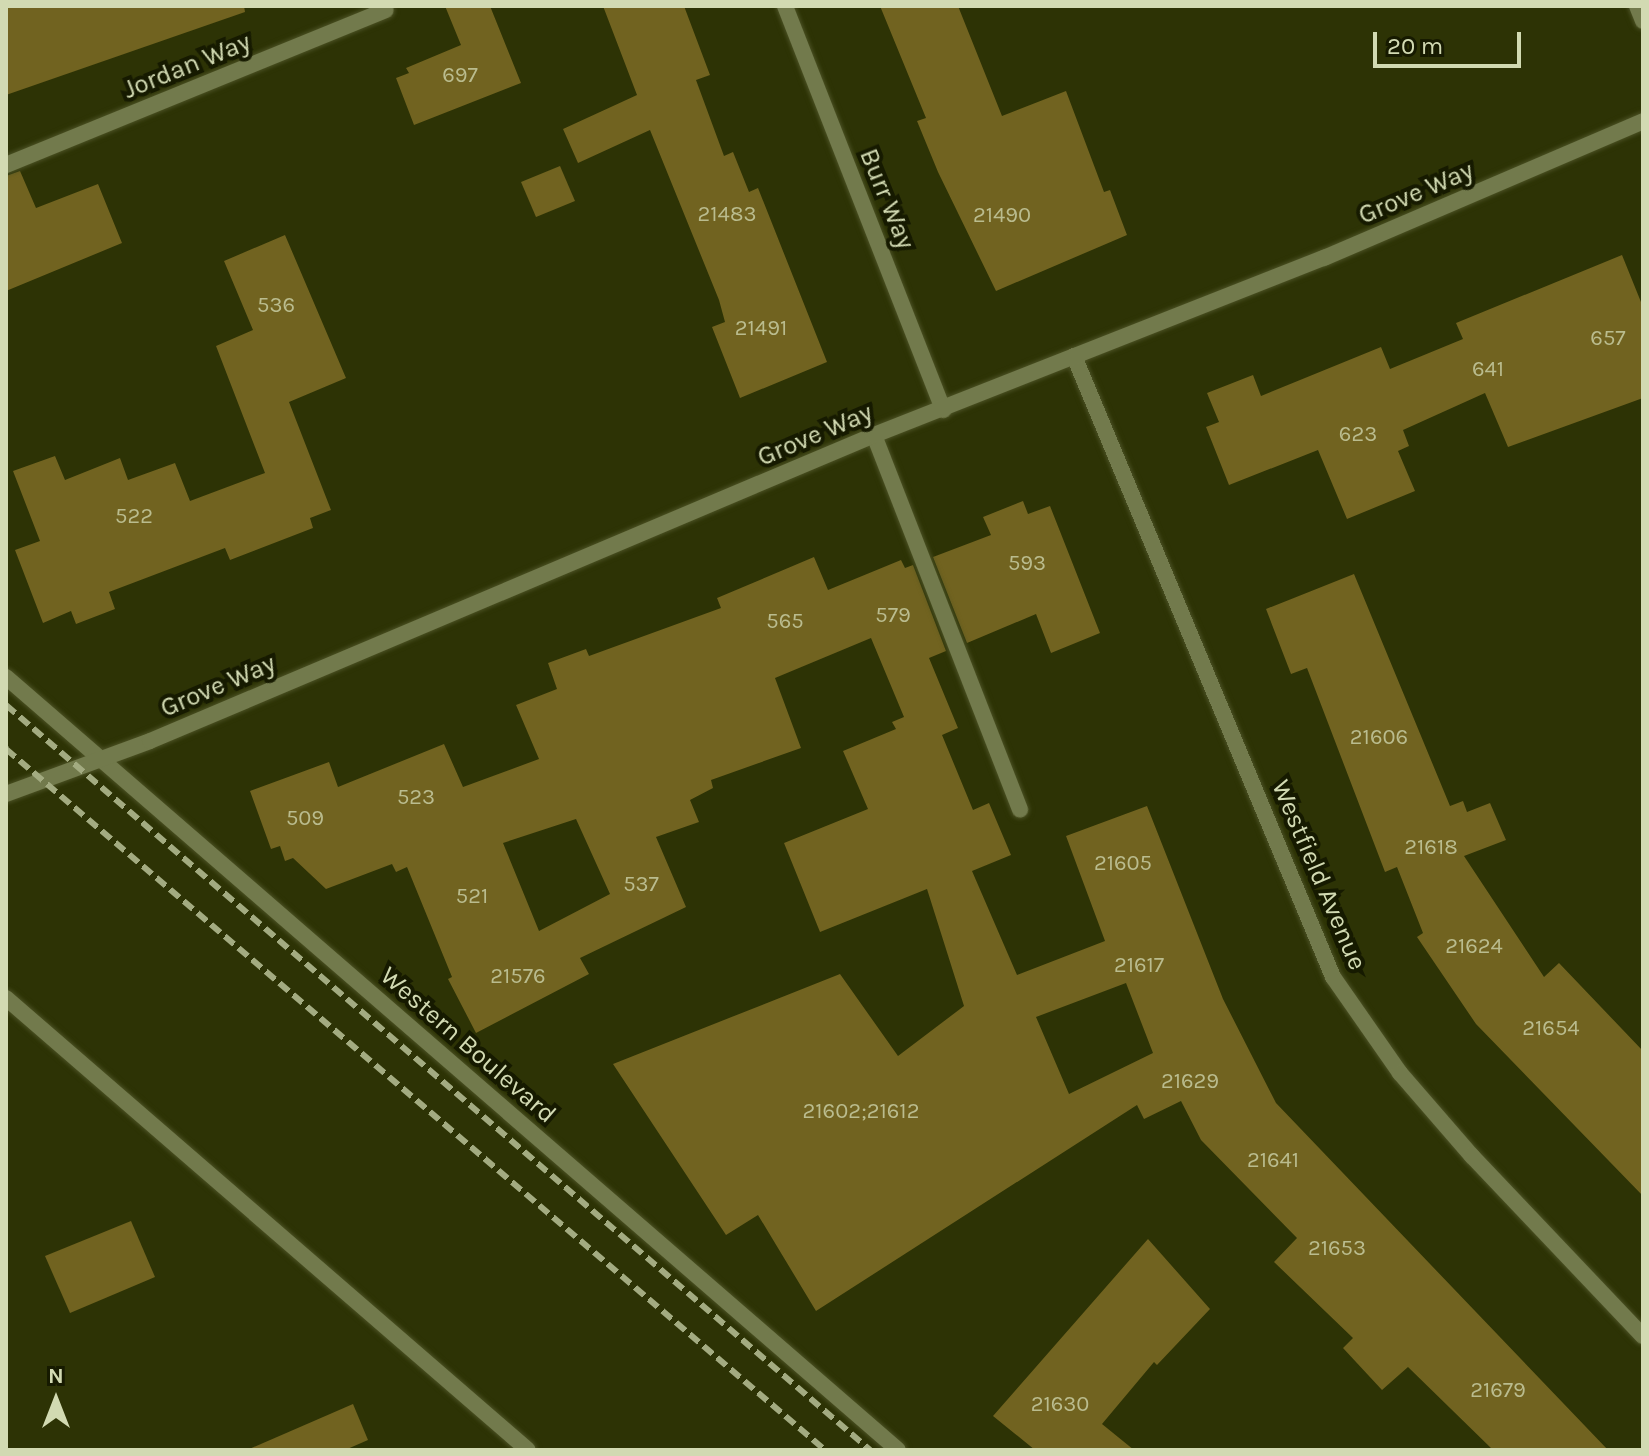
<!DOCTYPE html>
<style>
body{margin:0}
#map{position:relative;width:1649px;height:1456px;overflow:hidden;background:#2d3305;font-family:Karla,sans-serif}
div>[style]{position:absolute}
.building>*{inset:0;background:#716320}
.path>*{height:5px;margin-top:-2.5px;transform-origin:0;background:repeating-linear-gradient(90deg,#6f764a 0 2px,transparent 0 8px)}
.roads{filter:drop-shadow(0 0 2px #4b5124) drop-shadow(0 0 2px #4b5124)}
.service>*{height:16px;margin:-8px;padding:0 8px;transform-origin:8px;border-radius:8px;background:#727a4c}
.minor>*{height:16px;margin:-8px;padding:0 8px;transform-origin:8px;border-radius:8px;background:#727a4c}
.tertiary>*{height:16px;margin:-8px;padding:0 8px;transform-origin:8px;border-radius:8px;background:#727a4c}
.rail>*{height:6px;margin-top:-3px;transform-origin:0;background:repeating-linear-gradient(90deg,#a3ab81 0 12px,transparent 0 18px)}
span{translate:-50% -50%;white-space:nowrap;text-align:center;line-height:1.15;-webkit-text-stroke:8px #161a00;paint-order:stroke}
.number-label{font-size:22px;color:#babc8e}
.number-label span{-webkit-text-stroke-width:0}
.street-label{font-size:26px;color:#d2dab2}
.frame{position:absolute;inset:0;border:8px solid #d2dab2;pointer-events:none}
.north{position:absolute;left:16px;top:1360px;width:80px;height:80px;-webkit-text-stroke:6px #161a00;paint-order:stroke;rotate:0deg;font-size:22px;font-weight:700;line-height:32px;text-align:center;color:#d2dab2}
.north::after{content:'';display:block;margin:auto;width:28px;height:36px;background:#d2dab2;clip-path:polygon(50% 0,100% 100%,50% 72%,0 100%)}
.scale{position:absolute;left:1373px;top:32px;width:148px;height:36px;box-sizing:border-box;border:4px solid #d2dab2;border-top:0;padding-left:10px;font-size:24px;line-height:28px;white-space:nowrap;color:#d2dab2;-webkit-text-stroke:6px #161a00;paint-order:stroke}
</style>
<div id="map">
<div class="building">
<i style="clip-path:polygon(6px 6px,244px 6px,245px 12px,6px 95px)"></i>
<i style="clip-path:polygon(445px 6px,490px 6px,521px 83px,414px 125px,396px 78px,409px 73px,406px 68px,461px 45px)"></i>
<i style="clip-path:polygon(603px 6px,684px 6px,710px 75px,696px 80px,724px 156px,733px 152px,749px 192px,758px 188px,827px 362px,740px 398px,712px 327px,725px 322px,719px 300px,650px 130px,578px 163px,563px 129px,637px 95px)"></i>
<i style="clip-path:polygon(880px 6px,958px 6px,1002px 116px,1066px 91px,1104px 192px,1110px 190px,1127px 235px,996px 291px,938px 172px,917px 121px,926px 118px)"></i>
<i style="clip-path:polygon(560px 166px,575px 201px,536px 217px,521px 182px)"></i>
<i style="clip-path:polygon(20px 171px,36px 208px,98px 184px,122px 243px,6px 291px,6px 176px)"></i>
<i style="clip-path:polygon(285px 235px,346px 378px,289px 402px,331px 510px,310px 518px,313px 528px,230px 560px,225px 548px,109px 592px,115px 609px,76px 624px,71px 611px,43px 623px,15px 550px,40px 541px,13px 471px,55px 456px,65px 480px,120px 458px,128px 480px,175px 463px,190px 501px,265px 473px,216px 346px,253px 330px,224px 261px)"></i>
<i style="clip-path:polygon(1622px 255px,1643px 307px,1643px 398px,1508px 447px,1485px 393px,1403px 430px,1409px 446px,1398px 451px,1415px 491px,1347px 519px,1318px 450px,1229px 485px,1206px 427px,1219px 422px,1207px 393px,1253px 375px,1261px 396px,1381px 347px,1390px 369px,1463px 339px,1456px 323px)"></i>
<i style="clip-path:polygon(1023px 501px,1028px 514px,1050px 506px,1100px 633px,1051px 653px,1036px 614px,967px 643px,933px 557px,991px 535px,983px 517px)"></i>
<i style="clip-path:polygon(evenodd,814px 557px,828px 590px,901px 560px,905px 568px,913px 565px,946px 651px,929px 658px,958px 728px,942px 735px,973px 810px,989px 803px,1011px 855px,972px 871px,1017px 975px,1105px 941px,1066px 836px,1147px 806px,1223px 999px,1276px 1103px,1608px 1450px,1493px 1450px,1408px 1367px,1382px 1390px,1343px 1348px,1353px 1338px,1274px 1262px,1297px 1238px,1201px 1140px,1181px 1101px,1144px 1119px,1137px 1105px,816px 1311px,758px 1215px,726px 1235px,613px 1064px,840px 974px,898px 1056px,964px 1006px,927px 889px,820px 932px,784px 843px,868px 809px,843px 751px,896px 729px,892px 722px,904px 717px,871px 638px,775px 678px,801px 748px,711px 780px,713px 788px,690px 800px,699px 822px,656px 837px,686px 907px,580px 958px,589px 974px,476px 1033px,448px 979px,452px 977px,407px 867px,396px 872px,392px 864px,326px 889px,293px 858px,285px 861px,280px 846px,271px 849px,250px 791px,329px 762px,338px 787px,444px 744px,463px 787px,539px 759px,516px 705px,557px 689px,548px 663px,586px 649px,589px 656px,721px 608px,717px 598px,814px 557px,576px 819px,610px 894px,539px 931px,503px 843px,576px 819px,814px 557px,1126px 983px,1153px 1053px,1069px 1094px,1036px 1017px,1126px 983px)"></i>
<i style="clip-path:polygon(1354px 574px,1450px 806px,1463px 801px,1467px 812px,1490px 803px,1506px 840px,1464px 856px,1544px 977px,1559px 963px,1643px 1051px,1643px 1196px,1476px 1024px,1417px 937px,1423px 933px,1397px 867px,1385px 872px,1307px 668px,1291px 674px,1266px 609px)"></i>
<i style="clip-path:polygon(131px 1221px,155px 1277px,70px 1313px,45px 1256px)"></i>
<i style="clip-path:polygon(1148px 1239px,1210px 1309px,1157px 1365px,1154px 1362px,1102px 1424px,1134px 1450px,1035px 1450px,993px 1416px)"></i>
<i style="clip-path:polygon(353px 1404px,368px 1440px,345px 1450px,247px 1450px)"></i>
</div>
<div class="path">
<i style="left:6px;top:745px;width:4px;rotate:-34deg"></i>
</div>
<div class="roads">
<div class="service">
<i style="left:1637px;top:6px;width:16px;rotate:68deg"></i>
<i style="left:874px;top:435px;width:402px;rotate:68.7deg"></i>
</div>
<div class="minor">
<i style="left:785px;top:6px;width:434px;rotate:68.6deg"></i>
<i style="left:6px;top:165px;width:410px;rotate:-22.2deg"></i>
<i style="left:1074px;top:356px;width:673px;rotate:67.36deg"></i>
<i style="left:1333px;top:977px;width:117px;rotate:55.1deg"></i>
<i style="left:1400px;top:1073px;width:110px;rotate:49.1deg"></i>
<i style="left:1472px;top:1156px;width:248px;rotate:46.5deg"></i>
<i style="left:6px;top:677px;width:1180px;rotate:40.91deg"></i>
<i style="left:6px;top:998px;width:690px;rotate:40.89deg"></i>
</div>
<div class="tertiary">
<i style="left:6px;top:794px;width:153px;rotate:-20.2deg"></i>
<i style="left:150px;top:741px;width:786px;rotate:-22.91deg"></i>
<i style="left:874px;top:435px;width:484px;rotate:-21.5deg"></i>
<i style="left:1324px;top:258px;width:347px;rotate:-23.2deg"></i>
</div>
</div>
<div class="rail">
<i style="left:6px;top:705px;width:1141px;rotate:40.77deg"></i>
<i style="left:6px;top:749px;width:1078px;rotate:40.56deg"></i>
</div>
<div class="number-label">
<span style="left:460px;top:76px">697</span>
<span style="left:727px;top:215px">21483</span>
<span style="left:1002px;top:216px">21490</span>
<span style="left:276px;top:306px">536</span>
<span style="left:761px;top:329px">21491</span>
<span style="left:1608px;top:339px">657</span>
<span style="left:1488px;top:370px">641</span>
<span style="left:1358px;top:435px">623</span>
<span style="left:134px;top:517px">522</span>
<span style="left:1027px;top:564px">593</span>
<span style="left:893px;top:616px">579</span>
<span style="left:785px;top:622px">565</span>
<span style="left:1379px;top:738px">21606</span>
<span style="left:416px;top:798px">523</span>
<span style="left:305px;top:819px">509</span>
<span style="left:1431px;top:848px">21618</span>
<span style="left:1123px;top:864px">21605</span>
<span style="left:641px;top:885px">537</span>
<span style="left:472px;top:897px">521</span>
<span style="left:1474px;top:947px">21624</span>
<span style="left:1139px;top:966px">21617</span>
<span style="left:518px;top:977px">21576</span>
<span style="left:1551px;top:1029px">21654</span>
<span style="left:1190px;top:1082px">21629</span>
<span style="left:861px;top:1112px">21602;21612</span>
<span style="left:1273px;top:1161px">21641</span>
<span style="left:1337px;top:1249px">21653</span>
<span style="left:1498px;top:1391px">21679</span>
<span style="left:1060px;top:1405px">21630</span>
</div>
<div class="street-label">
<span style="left:187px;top:66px;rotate:-22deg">Jordan Way</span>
<span style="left:1416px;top:193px;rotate:-23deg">Grove Way</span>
<span style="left:887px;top:199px;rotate:68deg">Burr Way</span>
<span style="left:815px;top:435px;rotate:-23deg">Grove Way</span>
<span style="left:218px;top:686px;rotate:-23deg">Grove Way</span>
<span style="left:1319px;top:875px;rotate:67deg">Westfield Avenue</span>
<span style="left:468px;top:1045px;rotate:41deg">Western Boulevard</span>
</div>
<div class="frame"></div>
<div class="north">N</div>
<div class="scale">20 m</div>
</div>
